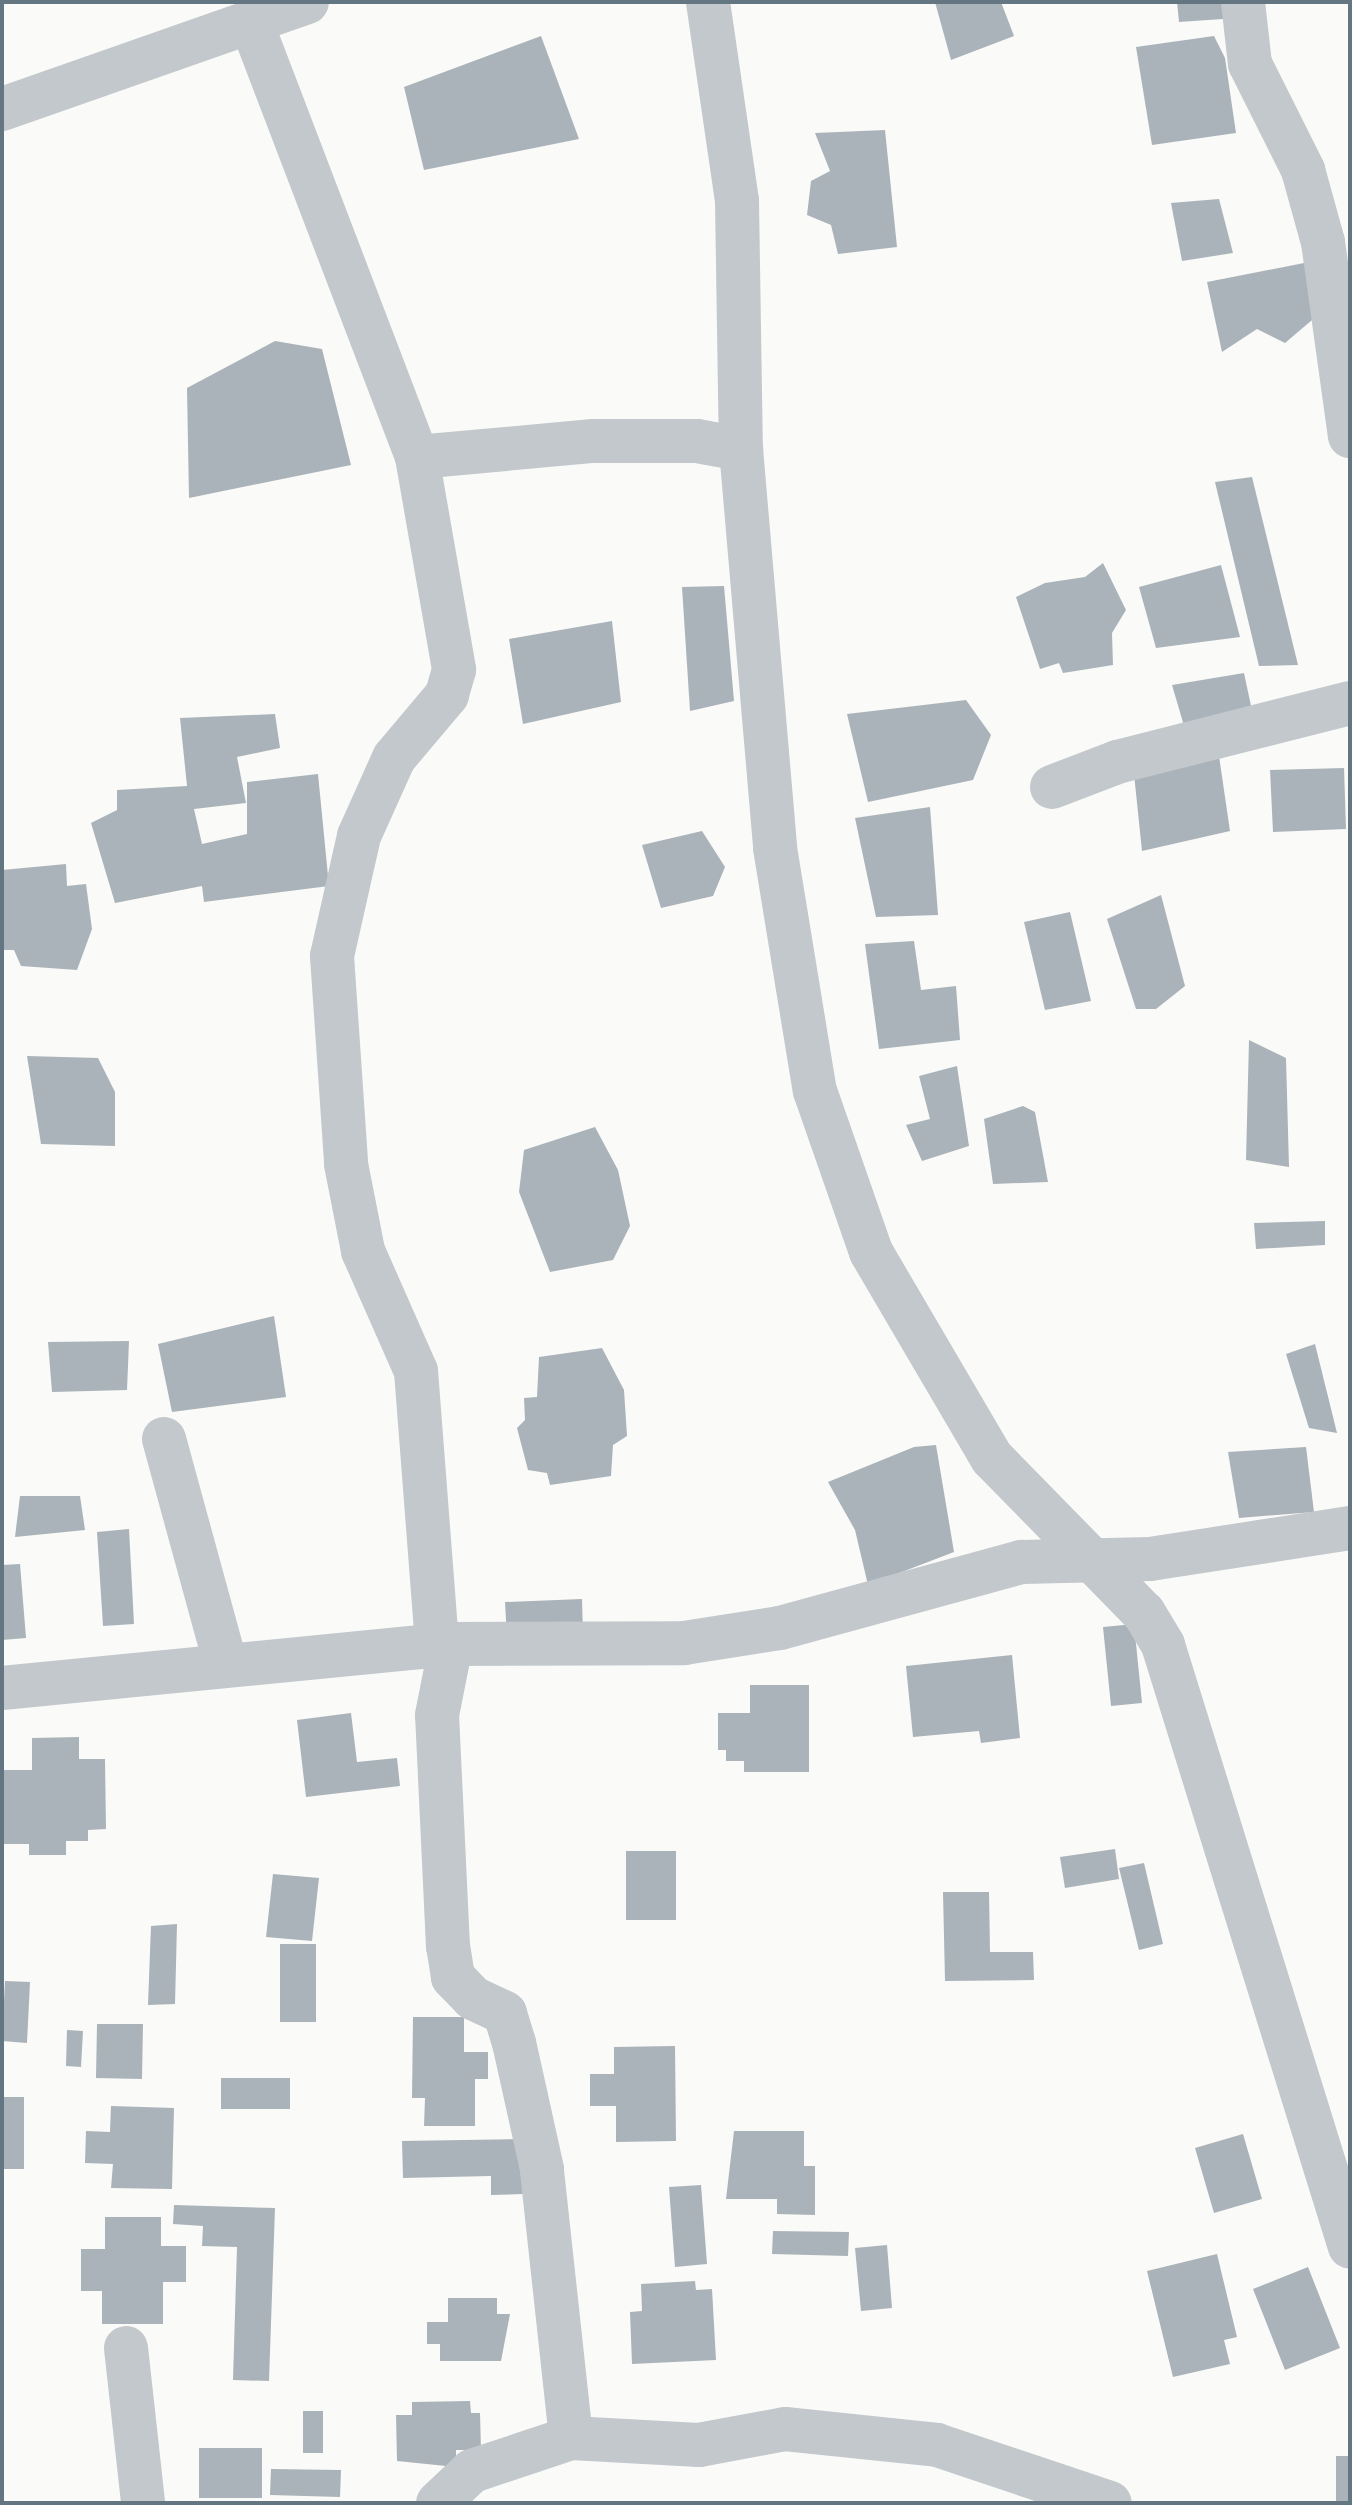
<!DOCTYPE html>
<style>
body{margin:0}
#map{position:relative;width:1352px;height:2505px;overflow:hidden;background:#fafaf8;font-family:Poppins,sans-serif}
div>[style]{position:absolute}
.building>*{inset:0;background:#aab3b9}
.minor>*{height:44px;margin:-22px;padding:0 22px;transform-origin:22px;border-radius:22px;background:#c3c8cc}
span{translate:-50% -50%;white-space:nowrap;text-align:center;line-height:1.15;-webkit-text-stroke:8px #fff;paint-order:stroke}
.frame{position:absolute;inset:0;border:4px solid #657683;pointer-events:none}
</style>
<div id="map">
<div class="building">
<i style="clip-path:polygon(935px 2px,1001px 2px,1014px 36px,951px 60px)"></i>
<i style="clip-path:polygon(1177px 2px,1235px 2px,1237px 18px,1179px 22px)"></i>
<i style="clip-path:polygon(541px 36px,579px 139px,424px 170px,404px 87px)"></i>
<i style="clip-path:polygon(1214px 36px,1225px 58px,1236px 133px,1152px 145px,1136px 47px)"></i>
<i style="clip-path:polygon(885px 130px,897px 247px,838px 254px,831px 225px,807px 215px,811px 181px,830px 171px,815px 133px)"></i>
<i style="clip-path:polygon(1219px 199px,1233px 253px,1182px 261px,1171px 203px)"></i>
<i style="clip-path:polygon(1304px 263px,1325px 309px,1285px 343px,1257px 329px,1222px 352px,1207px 282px)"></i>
<i style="clip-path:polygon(275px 341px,322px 349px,351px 465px,189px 498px,187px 388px)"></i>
<i style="clip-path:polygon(1252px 477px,1298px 665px,1259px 666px,1215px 482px)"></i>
<i style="clip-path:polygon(1103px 563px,1126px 610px,1112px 633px,1113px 665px,1063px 673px,1059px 663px,1040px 669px,1016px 597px,1045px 583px,1085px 577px)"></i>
<i style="clip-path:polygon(1221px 565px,1240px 637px,1156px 648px,1139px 587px)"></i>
<i style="clip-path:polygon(724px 586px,734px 701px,690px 711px,682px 587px)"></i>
<i style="clip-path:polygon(612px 621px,621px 702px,523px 724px,509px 639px)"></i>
<i style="clip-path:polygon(1244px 673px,1254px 720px,1187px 736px,1172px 685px)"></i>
<i style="clip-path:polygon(966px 700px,991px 735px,973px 780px,868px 802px,847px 714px)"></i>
<i style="clip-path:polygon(275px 714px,280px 748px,237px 757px,246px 803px,194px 809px,202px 844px,247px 834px,247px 782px,318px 774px,329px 886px,204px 902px,202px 886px,115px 903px,91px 823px,117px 810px,117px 790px,187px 786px,180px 718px)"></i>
<i style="clip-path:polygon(1219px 756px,1230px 831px,1142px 851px,1134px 774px)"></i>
<i style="clip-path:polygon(1344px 768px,1346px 829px,1273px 832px,1270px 770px)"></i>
<i style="clip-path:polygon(930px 807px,938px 915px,876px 917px,855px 818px)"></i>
<i style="clip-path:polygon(702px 831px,725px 867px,713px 896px,661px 908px,642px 845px)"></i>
<i style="clip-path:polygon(66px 864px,67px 886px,86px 884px,92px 929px,77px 970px,21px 966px,14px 950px,2px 950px,2px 870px)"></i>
<i style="clip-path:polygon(1161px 895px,1185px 986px,1156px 1009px,1136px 1009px,1107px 919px)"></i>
<i style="clip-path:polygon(1070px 912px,1091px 1001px,1045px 1010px,1024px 922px)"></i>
<i style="clip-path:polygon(914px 941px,921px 990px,956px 986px,960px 1040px,879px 1049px,865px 944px)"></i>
<i style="clip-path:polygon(1249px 1040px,1286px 1058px,1289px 1167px,1246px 1160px)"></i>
<i style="clip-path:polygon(27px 1056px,98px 1058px,115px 1092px,115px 1146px,41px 1144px)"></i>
<i style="clip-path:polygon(957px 1066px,969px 1146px,922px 1161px,906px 1125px,930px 1119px,919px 1076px)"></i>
<i style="clip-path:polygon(1023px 1106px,1035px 1112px,1048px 1182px,993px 1184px,984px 1119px)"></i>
<i style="clip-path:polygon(595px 1127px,618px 1170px,630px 1226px,613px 1260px,550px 1272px,519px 1192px,524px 1150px)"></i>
<i style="clip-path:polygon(1325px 1221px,1325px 1245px,1256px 1249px,1254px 1223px)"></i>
<i style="clip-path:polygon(274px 1316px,286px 1397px,172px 1412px,158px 1344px)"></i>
<i style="clip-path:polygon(129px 1341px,127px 1390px,52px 1392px,48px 1342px)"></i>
<i style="clip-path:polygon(1315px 1344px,1337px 1433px,1309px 1428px,1286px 1354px)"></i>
<i style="clip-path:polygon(602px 1348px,624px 1390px,627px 1436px,613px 1445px,611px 1476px,550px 1485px,547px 1473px,528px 1470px,517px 1428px,525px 1420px,524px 1398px,537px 1397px,539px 1357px)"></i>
<i style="clip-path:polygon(936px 1445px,954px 1552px,868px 1585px,855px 1530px,828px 1482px,914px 1447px)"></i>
<i style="clip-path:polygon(1306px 1447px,1314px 1512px,1239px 1518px,1228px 1452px)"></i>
<i style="clip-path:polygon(20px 1496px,80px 1496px,85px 1530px,15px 1537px)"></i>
<i style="clip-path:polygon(129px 1529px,134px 1624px,103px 1626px,97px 1532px)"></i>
<i style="clip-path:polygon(20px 1564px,26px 1638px,2px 1640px,2px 1565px)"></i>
<i style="clip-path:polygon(582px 1599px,583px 1635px,507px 1638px,505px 1602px)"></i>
<i style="clip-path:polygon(1134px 1624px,1142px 1703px,1111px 1706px,1103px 1627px)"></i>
<i style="clip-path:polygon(1012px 1655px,1020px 1738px,981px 1743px,979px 1731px,913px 1737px,906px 1666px)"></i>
<i style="clip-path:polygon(750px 1685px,809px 1685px,809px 1772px,744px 1772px,744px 1761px,726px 1761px,726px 1750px,718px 1750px,718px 1713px,750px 1713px)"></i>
<i style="clip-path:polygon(351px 1713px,357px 1762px,397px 1758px,400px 1786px,306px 1797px,297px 1720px)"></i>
<i style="clip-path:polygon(79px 1737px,79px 1759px,105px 1759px,106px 1829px,88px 1830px,88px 1841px,66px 1841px,66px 1855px,29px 1855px,29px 1844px,2px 1844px,2px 1770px,32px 1770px,32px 1738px)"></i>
<i style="clip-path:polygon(1115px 1849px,1119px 1879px,1065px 1888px,1060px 1857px)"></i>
<i style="clip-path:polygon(626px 1851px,676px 1851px,676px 1920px,626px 1920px)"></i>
<i style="clip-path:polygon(1144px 1863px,1163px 1944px,1139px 1950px,1119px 1868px)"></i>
<i style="clip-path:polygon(273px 1874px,319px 1878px,312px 1941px,266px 1937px)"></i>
<i style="clip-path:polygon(943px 1892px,989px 1892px,990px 1952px,1033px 1952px,1034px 1980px,945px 1981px)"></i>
<i style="clip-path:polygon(177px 1924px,175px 2004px,148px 2005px,151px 1926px)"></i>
<i style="clip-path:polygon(280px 1944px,316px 1944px,316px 2022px,280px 2022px)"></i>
<i style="clip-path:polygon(5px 1981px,30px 1982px,27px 2043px,2px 2041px)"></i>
<i style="clip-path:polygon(413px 2017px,464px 2017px,464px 2052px,488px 2052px,488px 2079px,475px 2079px,475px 2126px,424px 2126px,425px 2098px,412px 2098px)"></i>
<i style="clip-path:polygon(97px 2024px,143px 2024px,142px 2079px,96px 2078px)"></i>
<i style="clip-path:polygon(67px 2030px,83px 2031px,81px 2067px,66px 2066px)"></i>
<i style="clip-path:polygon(675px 2046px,676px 2141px,616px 2142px,616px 2106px,590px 2106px,590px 2074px,614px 2074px,614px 2047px)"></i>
<i style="clip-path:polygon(221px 2078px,290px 2078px,290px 2109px,221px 2109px)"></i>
<i style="clip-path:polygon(2px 2097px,24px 2097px,24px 2169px,2px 2169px)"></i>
<i style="clip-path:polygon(111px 2106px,174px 2108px,172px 2189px,111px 2188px,113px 2164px,85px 2163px,86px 2131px,110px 2132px)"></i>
<i style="clip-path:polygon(734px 2131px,804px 2131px,804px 2166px,815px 2166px,815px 2215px,777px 2214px,777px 2199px,726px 2199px)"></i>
<i style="clip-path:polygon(1243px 2134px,1262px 2199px,1214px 2213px,1195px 2148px)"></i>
<i style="clip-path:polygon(523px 2139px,524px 2194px,491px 2195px,491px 2176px,403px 2178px,402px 2141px)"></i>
<i style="clip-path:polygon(701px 2185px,707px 2264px,675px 2267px,669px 2187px)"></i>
<i style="clip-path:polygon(174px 2205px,275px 2208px,269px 2381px,233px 2380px,237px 2247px,202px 2246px,203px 2226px,173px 2224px)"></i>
<i style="clip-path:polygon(105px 2217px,161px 2217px,161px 2246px,186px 2246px,186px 2282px,163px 2282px,163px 2324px,102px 2324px,102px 2291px,81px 2291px,81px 2249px,105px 2249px)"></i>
<i style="clip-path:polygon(773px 2231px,849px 2232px,848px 2256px,772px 2254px)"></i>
<i style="clip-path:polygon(887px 2245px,892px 2308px,861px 2311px,855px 2248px)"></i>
<i style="clip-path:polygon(1217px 2254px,1237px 2337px,1224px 2340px,1230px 2364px,1173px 2377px,1147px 2271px)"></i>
<i style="clip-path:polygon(1308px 2267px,1340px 2348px,1285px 2370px,1253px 2289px)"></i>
<i style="clip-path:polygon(695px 2281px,696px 2290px,712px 2289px,716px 2360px,632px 2364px,630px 2312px,642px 2311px,641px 2284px)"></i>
<i style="clip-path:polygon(448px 2298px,497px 2298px,497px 2314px,510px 2314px,501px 2361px,440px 2361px,440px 2344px,427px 2344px,427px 2322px,448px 2322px)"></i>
<i style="clip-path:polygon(470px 2401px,471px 2413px,480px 2413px,481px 2450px,456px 2450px,456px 2467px,397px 2461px,396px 2415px,412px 2415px,412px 2402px)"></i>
<i style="clip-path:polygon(303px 2411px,323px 2411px,323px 2453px,303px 2453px)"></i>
<i style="clip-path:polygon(199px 2448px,262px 2448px,262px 2498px,199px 2498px)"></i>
<i style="clip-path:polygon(1336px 2456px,1350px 2456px,1350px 2503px,1336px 2503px)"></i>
<i style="clip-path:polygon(271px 2469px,341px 2470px,340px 2497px,270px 2495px)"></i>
</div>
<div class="minor">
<i style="left:708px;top:2px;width:201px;rotate:81.7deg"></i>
<i style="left:737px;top:201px;width:248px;rotate:89.1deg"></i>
<i style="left:741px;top:449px;width:400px;rotate:85.1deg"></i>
<i style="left:775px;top:848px;width:246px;rotate:80.7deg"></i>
<i style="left:815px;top:1091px;width:170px;rotate:70.8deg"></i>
<i style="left:871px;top:1252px;width:239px;rotate:59.6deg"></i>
<i style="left:992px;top:1458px;width:217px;rotate:45.6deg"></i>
<i style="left:1144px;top:1613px;width:37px;rotate:59deg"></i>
<i style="left:1163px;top:1645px;width:630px;rotate:72.74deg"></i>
<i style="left:1243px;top:2px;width:62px;rotate:83.6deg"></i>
<i style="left:1250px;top:64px;width:119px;rotate:63.4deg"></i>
<i style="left:1303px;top:170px;width:75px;rotate:74.5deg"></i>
<i style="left:1323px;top:242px;width:196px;rotate:82.1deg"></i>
<i style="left:251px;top:22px;width:466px;rotate:69.1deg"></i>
<i style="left:417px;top:457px;width:216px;rotate:80.1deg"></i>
<i style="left:454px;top:670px;width:26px;rotate:106deg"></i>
<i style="left:447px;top:695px;width:82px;rotate:130.1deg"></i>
<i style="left:394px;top:758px;width:85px;rotate:114.2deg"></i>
<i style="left:359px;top:836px;width:123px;rotate:102.7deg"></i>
<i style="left:332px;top:956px;width:208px;rotate:86.1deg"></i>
<i style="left:346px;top:1164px;width:89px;rotate:78.9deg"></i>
<i style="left:363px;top:1251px;width:131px;rotate:66.2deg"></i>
<i style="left:416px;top:1371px;width:274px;rotate:85.6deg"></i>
<i style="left:2px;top:109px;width:323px;rotate:-19.3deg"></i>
<i style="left:417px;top:457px;width:177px;rotate:-5.2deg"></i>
<i style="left:593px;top:441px;width:104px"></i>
<i style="left:697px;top:441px;width:45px;rotate:10.3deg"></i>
<i style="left:1052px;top:787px;width:70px;rotate:-21deg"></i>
<i style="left:1117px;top:762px;width:240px;rotate:-14.2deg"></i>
<i style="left:164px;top:1439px;width:231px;rotate:74.7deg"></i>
<i style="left:2px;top:1688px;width:451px;rotate:-5.6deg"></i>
<i style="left:126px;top:2348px;width:156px;rotate:83.7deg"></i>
<i style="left:571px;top:2438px;width:271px;rotate:-96.2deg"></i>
<i style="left:542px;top:2169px;width:129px;rotate:-102.5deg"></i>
<i style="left:514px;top:2043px;width:31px;rotate:-107deg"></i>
<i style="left:505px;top:2013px;width:35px;rotate:-155deg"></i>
<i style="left:473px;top:1998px;width:29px;rotate:-134deg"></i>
<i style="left:453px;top:1977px;width:30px;rotate:-99deg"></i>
<i style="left:448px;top:1947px;width:232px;rotate:-92.7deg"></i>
<i style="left:437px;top:1715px;width:72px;rotate:-78.8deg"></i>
<i style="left:451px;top:1644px;width:233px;rotate:-0.2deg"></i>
<i style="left:684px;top:1643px;width:97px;rotate:-8.9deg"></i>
<i style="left:780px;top:1628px;width:251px;rotate:-15.3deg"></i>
<i style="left:1022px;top:1562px;width:128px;rotate:-1.3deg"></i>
<i style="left:1150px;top:1559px;width:202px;rotate:-8.8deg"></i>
<i style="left:438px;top:2503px;width:47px;rotate:-43.3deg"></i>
<i style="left:472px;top:2471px;width:104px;rotate:-18.4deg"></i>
<i style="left:571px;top:2438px;width:128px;rotate:3.1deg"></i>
<i style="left:699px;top:2445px;width:87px;rotate:-10.5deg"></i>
<i style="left:785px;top:2429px;width:153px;rotate:6deg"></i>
<i style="left:937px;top:2445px;width:182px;rotate:18.5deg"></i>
</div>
<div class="frame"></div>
</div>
